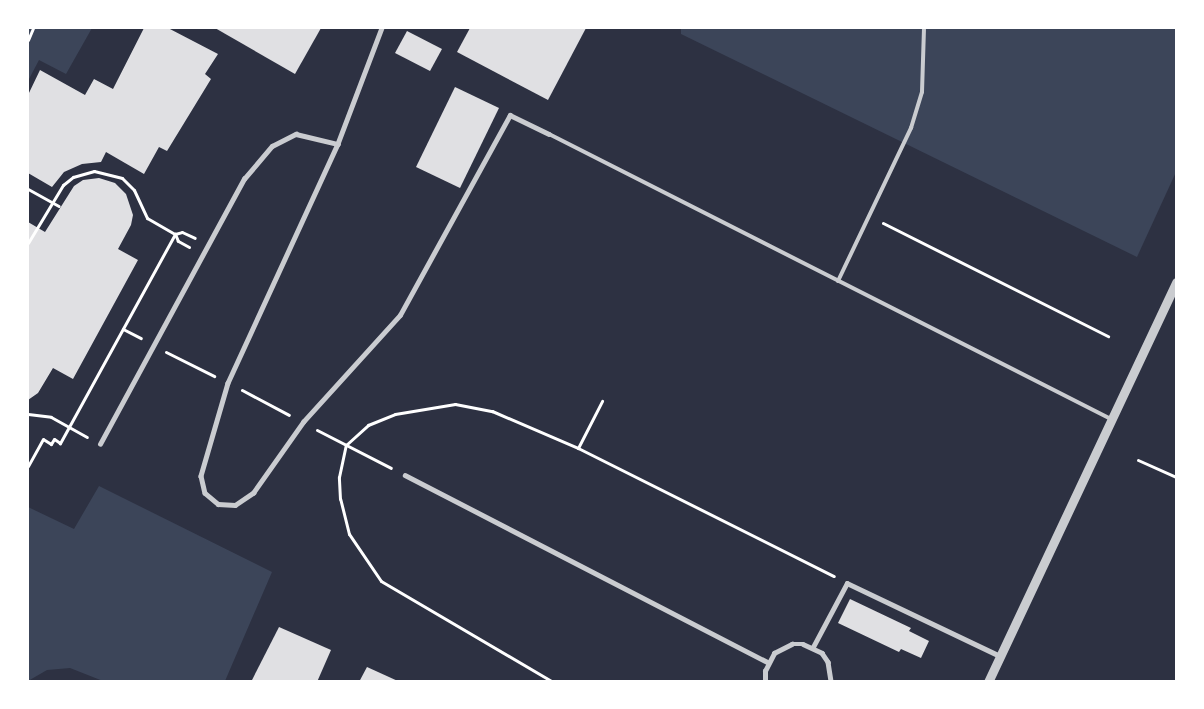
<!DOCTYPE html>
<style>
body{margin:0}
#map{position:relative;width:1204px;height:709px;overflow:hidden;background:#2d3142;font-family:"Golos Text",sans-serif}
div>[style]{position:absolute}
.green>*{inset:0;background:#3c4559}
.building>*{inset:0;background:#e0e0e3}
.path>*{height:3px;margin:-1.5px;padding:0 1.5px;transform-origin:1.5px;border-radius:1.5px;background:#fff}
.service>*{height:4px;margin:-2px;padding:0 2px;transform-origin:2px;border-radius:2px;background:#caccd0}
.pedestrian>*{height:4.5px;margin:-2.25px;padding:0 2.25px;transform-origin:2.25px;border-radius:2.25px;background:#caccd0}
.tertiary>*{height:9px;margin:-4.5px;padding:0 4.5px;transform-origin:4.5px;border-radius:4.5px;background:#caccd0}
span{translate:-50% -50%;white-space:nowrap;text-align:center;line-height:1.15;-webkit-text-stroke:4px #fff;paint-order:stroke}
.frame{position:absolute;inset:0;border:29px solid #fff;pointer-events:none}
</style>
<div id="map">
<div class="green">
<i style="clip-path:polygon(28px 28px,92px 28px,66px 74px,39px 60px,28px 81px)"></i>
<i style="clip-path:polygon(681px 28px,1176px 28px,1176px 172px,1137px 257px,681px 34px)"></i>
<i style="clip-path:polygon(99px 486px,272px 572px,225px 681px,103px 681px,70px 668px,47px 670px,28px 681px,28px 507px,74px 529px)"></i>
</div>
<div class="building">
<i style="clip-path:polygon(144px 28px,168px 28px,218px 54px,205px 74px,211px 79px,167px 151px,159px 147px,144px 174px,106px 152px,101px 162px,82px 164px,64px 172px,52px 187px,28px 173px,28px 95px,40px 70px,85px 95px,94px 79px,113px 89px)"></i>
<i style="clip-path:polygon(215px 28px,321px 28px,295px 74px)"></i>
<i style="clip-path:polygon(470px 28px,586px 28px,548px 100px,457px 52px)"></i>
<i style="clip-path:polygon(407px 31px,442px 49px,430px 71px,395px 53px)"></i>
<i style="clip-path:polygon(455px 87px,499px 108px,460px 188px,416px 167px)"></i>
<i style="clip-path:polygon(99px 178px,115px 183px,126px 194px,133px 215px,131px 225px,118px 249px,138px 260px,73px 379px,53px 368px,38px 393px,28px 400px,28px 222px,45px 232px,74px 186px,83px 180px)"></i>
<i style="clip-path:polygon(850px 599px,911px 628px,909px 631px,929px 641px,921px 658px,901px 649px,899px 652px,838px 623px)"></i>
<i style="clip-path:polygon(279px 627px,331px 650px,317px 682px,251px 682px)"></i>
<i style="clip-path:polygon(367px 667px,400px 682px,359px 682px)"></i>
</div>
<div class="path">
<i style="left:28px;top:40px;width:13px;rotate:-67deg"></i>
<i style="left:28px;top:189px;width:35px;rotate:29deg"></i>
<i style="left:883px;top:223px;width:252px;rotate:26.7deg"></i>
<i style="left:28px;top:243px;width:68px;rotate:-58.9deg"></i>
<i style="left:63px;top:185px;width:13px;rotate:-39deg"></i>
<i style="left:73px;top:177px;width:22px;rotate:-16deg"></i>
<i style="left:94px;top:171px;width:29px;rotate:14deg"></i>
<i style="left:122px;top:178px;width:17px;rotate:45deg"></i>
<i style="left:134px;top:190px;width:31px;rotate:65deg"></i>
<i style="left:147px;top:218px;width:32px;rotate:30deg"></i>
<i style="left:175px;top:234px;width:239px;rotate:118.8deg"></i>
<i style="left:60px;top:443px;width:7px;rotate:-146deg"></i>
<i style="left:54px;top:439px;width:6px;rotate:121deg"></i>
<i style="left:51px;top:444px;width:9px;rotate:-148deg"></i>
<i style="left:43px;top:439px;width:31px;rotate:119deg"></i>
<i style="left:189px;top:247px;width:13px;rotate:-151deg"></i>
<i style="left:178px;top:241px;width:8px;rotate:-113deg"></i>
<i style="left:175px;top:234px;width:7px;rotate:-16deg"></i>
<i style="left:182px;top:232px;width:14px;rotate:25deg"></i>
<i style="left:123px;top:329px;width:20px;rotate:27deg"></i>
<i style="left:166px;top:352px;width:54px;rotate:26.6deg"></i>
<i style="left:242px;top:390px;width:53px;rotate:28deg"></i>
<i style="left:28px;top:414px;width:23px;rotate:7deg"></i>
<i style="left:51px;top:417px;width:41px;rotate:29.1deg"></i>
<i style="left:317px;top:430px;width:83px;rotate:27.2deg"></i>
<i style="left:578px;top:448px;width:53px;rotate:-62.9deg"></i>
<i style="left:1138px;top:460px;width:42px;rotate:24.1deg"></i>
<i style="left:553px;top:682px;width:199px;rotate:-149.6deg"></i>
<i style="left:381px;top:581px;width:57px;rotate:-124.2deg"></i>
<i style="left:349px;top:534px;width:36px;rotate:-104deg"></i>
<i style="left:340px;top:499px;width:22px;rotate:-93deg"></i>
<i style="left:339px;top:477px;width:33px;rotate:-78deg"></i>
<i style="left:346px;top:445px;width:30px;rotate:-42deg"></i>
<i style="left:368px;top:425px;width:29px;rotate:-22deg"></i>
<i style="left:395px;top:414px;width:61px;rotate:-9.5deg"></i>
<i style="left:455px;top:404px;width:38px;rotate:11deg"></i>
<i style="left:492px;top:411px;width:94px;rotate:23.3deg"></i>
<i style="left:578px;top:448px;width:286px;rotate:26.6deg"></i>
</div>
<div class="service">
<i style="left:549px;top:134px;width:630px;rotate:26.89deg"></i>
<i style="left:838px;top:281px;width:170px;rotate:-64.5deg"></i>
<i style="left:911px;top:128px;width:38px;rotate:-73deg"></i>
<i style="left:922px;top:92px;width:64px;rotate:-88.2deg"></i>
</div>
<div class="pedestrian">
<i style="left:382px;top:28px;width:124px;rotate:110.8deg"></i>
<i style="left:338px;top:144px;width:263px;rotate:114.7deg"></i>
<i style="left:228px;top:383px;width:97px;rotate:106.2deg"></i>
<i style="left:201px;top:476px;width:17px;rotate:77deg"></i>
<i style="left:205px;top:493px;width:17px;rotate:40deg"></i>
<i style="left:218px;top:504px;width:17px;rotate:3deg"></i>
<i style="left:235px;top:505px;width:22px;rotate:-34deg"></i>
<i style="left:253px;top:493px;width:87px;rotate:-54.8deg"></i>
<i style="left:303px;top:422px;width:144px;rotate:-47.8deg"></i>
<i style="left:400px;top:315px;width:228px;rotate:-61.2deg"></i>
<i style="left:510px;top:115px;width:43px;rotate:26deg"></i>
<i style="left:100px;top:444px;width:302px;rotate:-61.5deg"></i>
<i style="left:244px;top:179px;width:43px;rotate:-49.7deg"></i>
<i style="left:272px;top:146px;width:27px;rotate:-27deg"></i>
<i style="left:296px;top:134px;width:43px;rotate:13.4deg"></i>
<i style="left:405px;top:475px;width:408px;rotate:27.3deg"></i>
<i style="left:813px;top:647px;width:72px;rotate:-62deg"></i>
<i style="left:847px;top:583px;width:170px;rotate:25.5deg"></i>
<i style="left:765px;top:682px;width:11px;rotate:-90deg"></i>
<i style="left:765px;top:671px;width:20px;rotate:-63deg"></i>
<i style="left:774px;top:653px;width:20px;rotate:-27deg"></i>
<i style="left:792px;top:644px;width:11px"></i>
<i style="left:803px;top:644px;width:21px;rotate:25deg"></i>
<i style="left:822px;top:653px;width:11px;rotate:56deg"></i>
<i style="left:828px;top:662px;width:20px;rotate:81deg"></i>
</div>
<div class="tertiary">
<i style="left:988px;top:682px;width:442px;rotate:-64.8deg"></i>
</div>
<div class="frame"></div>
</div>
